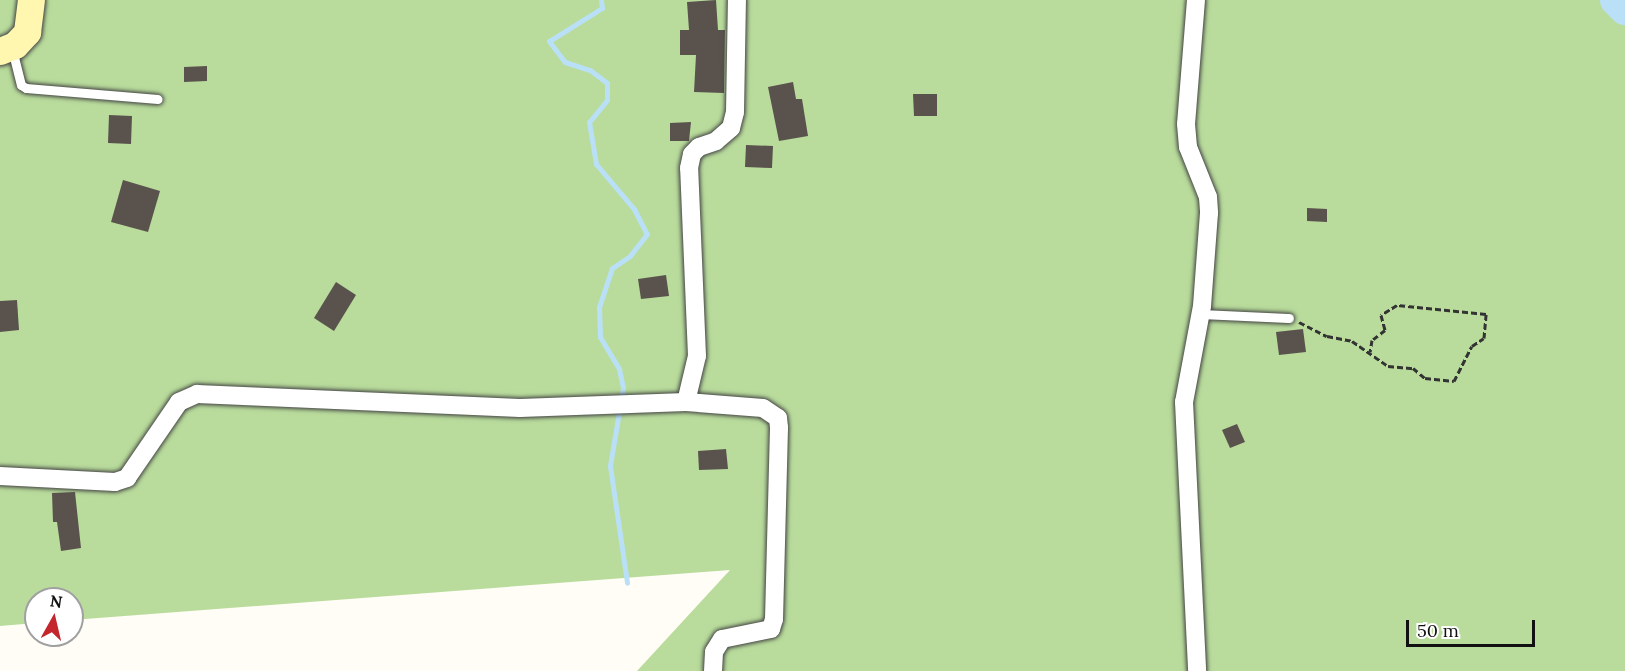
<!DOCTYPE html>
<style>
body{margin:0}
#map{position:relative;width:1625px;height:671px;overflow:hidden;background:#fffdf5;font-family:Lora,serif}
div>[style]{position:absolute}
.forest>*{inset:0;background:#b9dc9c}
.stream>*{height:5px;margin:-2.5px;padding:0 2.5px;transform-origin:2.5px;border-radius:2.5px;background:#b9e0f7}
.river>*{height:32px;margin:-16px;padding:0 16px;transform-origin:16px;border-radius:16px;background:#b9e0f7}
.building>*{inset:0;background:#5a524d}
.path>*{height:3px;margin-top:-1.5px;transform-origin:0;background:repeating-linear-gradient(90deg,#333 0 6px,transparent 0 9px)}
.roads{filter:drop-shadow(0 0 2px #444) drop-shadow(0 0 2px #444)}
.lane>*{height:9px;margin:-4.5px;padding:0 4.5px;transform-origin:4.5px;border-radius:4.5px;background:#fff}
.street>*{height:18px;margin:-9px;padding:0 9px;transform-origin:9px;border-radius:9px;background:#fff}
.secondary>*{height:27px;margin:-13.5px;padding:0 13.5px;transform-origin:13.5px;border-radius:13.5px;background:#fff6b0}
span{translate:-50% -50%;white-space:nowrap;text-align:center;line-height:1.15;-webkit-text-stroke:6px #fff;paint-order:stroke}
.north{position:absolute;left:24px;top:587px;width:60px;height:60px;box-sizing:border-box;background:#fff;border:2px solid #a0a0a0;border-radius:50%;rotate:8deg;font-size:16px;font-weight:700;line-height:24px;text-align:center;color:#111}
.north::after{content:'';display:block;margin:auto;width:21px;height:27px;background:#c4262e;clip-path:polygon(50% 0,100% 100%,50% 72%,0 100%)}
.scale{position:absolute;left:1406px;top:620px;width:129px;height:27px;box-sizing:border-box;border:3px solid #111;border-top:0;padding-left:8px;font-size:18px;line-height:21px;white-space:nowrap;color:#111;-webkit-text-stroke:4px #fff;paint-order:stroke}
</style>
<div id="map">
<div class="forest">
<i style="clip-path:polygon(0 0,1625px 0,1625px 671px,637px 671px,730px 570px,72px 620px,72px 599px,36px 599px,36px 623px,0 626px)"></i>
</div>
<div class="stream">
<i style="left:601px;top:0;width:8px;rotate:83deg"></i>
<i style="left:602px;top:8px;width:62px;rotate:148.1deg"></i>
<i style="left:549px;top:41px;width:26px;rotate:53deg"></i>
<i style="left:565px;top:62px;width:26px;rotate:18deg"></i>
<i style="left:590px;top:70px;width:21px;rotate:37deg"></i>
<i style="left:607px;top:83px;width:17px;rotate:90deg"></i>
<i style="left:607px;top:100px;width:28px;rotate:129deg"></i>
<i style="left:589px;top:122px;width:43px;rotate:80.5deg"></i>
<i style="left:596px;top:164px;width:59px;rotate:49.8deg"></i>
<i style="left:634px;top:209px;width:28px;rotate:63deg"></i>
<i style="left:647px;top:234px;width:28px;rotate:128deg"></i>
<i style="left:630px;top:256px;width:22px;rotate:146deg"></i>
<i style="left:612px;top:268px;width:41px;rotate:108.4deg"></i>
<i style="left:599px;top:307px;width:30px;rotate:88deg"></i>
<i style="left:600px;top:337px;width:37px;rotate:59deg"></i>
<i style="left:619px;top:369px;width:19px;rotate:78deg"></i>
<i style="left:623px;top:388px;width:79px;rotate:99.5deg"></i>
<i style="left:610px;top:466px;width:118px;rotate:81.7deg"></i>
</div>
<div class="river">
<i style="left:1616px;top:0;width:13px;rotate:45deg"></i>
</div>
<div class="building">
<i style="clip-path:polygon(716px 0,718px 30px,725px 30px,724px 93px,694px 92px,696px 55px,680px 55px,680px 30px,689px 30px,687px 2px)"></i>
<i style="clip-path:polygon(207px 66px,207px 81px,184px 82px,184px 67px)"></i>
<i style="clip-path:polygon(793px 82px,796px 99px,802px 99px,808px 136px,779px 141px,768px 87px)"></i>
<i style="clip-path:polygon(913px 94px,937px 94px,937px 116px,914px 116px)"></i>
<i style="clip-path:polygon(109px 115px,132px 116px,131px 144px,108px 143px)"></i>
<i style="clip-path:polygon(691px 122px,689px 141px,670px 141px,670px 123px)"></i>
<i style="clip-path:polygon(746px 145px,773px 146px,772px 168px,745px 167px)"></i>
<i style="clip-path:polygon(123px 180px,160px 191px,148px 232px,111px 222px)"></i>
<i style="clip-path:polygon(1307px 208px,1327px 209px,1327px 222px,1307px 221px)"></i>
<i style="clip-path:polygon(666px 275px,669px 296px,641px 299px,638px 279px)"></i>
<i style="clip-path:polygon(336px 282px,356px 295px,334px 331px,314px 318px)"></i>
<i style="clip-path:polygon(17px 300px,19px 330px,0 332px,0 301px)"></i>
<i style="clip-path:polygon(1303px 329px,1306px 352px,1279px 355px,1276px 332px)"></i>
<i style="clip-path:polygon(1237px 424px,1245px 442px,1230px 448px,1222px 430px)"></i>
<i style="clip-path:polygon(726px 449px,728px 469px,699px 470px,698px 451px)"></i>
<i style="clip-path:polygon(75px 492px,81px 548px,61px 551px,57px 522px,53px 522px,52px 493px)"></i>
</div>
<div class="path">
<i style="left:1299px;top:322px;width:31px;rotate:27deg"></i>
<i style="left:1327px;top:336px;width:25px;rotate:11deg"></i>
<i style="left:1352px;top:341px;width:44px;rotate:34.8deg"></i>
<i style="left:1388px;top:366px;width:25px;rotate:5deg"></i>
<i style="left:1413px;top:368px;width:16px;rotate:40deg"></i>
<i style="left:1425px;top:378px;width:29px;rotate:6deg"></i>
<i style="left:1454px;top:381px;width:39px;rotate:-63deg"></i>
<i style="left:1472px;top:346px;width:14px;rotate:-34deg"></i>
<i style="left:1484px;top:338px;width:24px;rotate:-85deg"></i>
<i style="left:1486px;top:314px;width:89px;rotate:-174.2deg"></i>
<i style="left:1397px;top:305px;width:19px;rotate:148deg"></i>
<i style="left:1381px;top:315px;width:16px;rotate:75deg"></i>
<i style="left:1385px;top:330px;width:16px;rotate:142deg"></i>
<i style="left:1372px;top:340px;width:12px;rotate:99deg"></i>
</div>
<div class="roads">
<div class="lane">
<i style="left:12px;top:49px;width:37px;rotate:76deg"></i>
<i style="left:21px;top:85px;width:6px;rotate:31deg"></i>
<i style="left:26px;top:88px;width:132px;rotate:4.8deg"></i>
<i style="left:1200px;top:314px;width:89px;rotate:2.6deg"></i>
</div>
<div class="street">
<i style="left:1196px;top:0;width:124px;rotate:94.6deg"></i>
<i style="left:1186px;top:124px;width:23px;rotate:85deg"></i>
<i style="left:1188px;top:147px;width:54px;rotate:68.2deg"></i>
<i style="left:1208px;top:197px;width:16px;rotate:86deg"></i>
<i style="left:1209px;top:213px;width:93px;rotate:94.3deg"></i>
<i style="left:1202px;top:306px;width:98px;rotate:100.6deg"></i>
<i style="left:1184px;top:402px;width:269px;rotate:87.2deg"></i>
<i style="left:686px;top:402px;width:47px;rotate:-76.6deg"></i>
<i style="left:697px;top:356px;width:188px;rotate:-92.4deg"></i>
<i style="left:689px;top:168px;width:14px;rotate:-78deg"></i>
<i style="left:692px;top:154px;width:10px;rotate:-45deg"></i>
<i style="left:699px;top:147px;width:18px;rotate:-19deg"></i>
<i style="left:716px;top:141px;width:20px;rotate:-41deg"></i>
<i style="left:731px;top:128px;width:16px;rotate:-76deg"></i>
<i style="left:735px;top:112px;width:112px;rotate:-89deg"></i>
<i style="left:0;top:476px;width:115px;rotate:3deg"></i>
<i style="left:115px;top:482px;width:13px;rotate:-18deg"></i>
<i style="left:127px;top:478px;width:92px;rotate:-55.6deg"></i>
<i style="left:179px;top:402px;width:20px;rotate:-24deg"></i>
<i style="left:197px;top:394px;width:323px;rotate:2.5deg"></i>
<i style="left:520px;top:408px;width:166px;rotate:-2.1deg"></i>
<i style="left:686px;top:402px;width:77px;rotate:4.5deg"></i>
<i style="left:763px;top:408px;width:18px;rotate:34deg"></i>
<i style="left:778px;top:418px;width:10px;rotate:84deg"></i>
<i style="left:779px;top:428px;width:191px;rotate:91.5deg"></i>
<i style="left:774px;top:619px;width:10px;rotate:107deg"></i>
<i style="left:771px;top:629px;width:50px;rotate:168.5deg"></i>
<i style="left:722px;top:639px;width:15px;rotate:122deg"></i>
<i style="left:714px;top:652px;width:19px;rotate:93deg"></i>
</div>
<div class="secondary">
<i style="left:0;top:51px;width:16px;rotate:-22deg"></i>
<i style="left:15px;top:45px;width:18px;rotate:-47deg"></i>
<i style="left:27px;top:32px;width:32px;rotate:-83deg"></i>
</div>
</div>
<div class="north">N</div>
<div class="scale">50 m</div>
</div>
